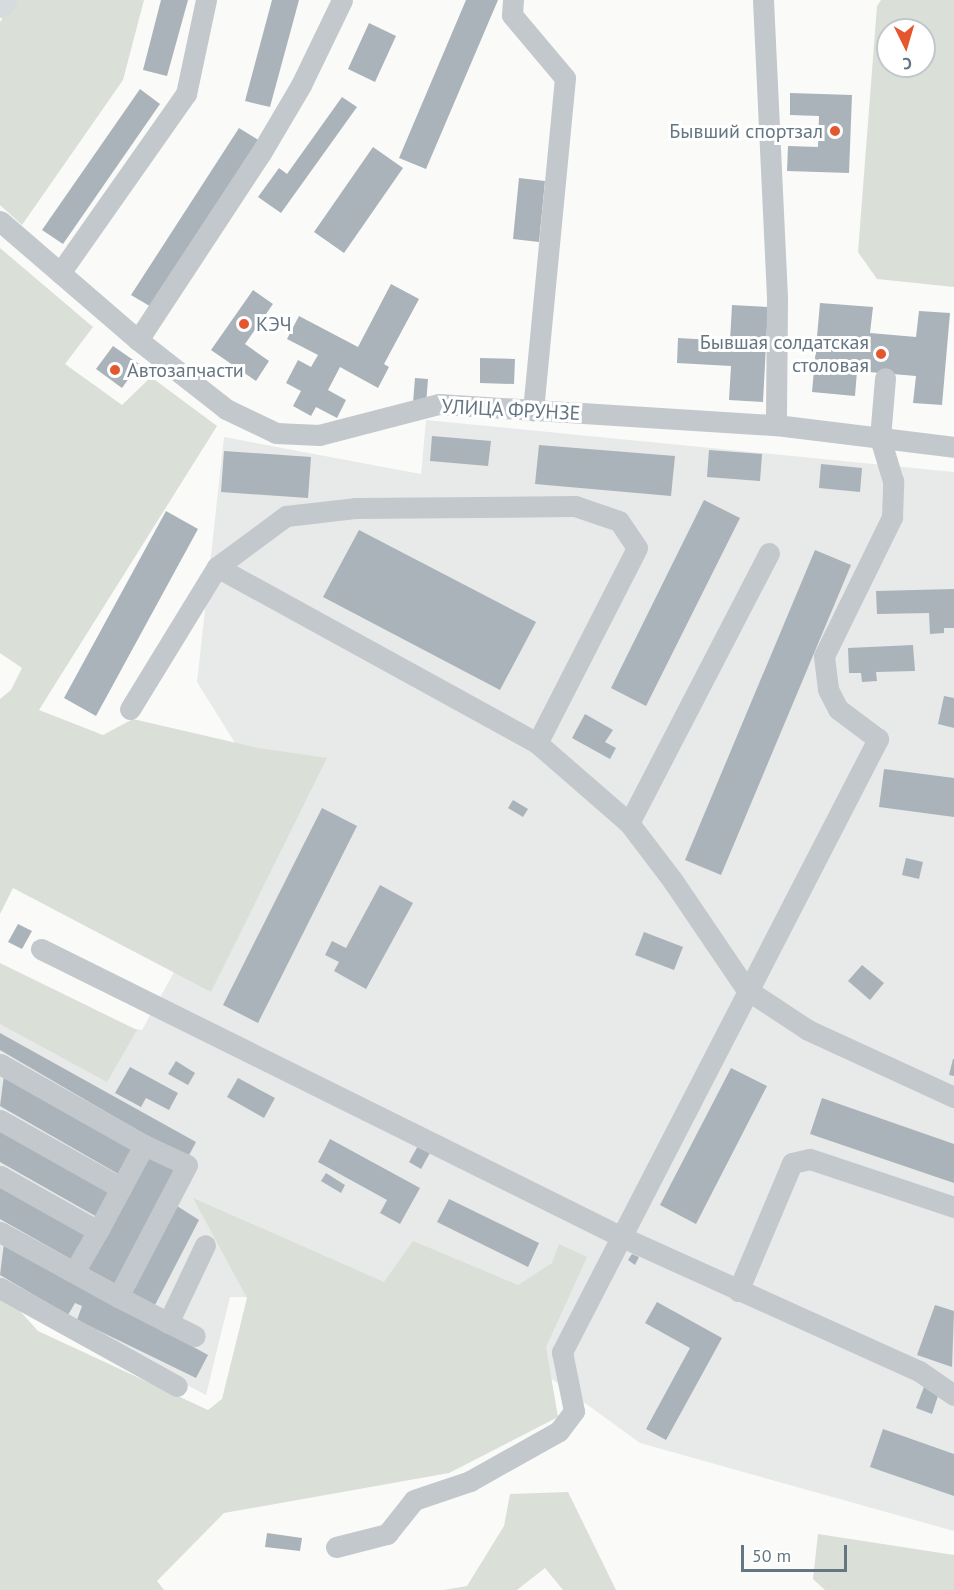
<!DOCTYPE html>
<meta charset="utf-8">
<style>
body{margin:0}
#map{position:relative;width:954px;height:1590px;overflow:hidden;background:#fafaf8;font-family:"PT Sans",sans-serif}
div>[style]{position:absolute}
.built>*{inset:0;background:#e8e9e9}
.green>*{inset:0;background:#dadfd7}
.building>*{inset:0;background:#aab3b9}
.minor>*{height:21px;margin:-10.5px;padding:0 10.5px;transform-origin:10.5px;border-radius:10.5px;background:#c3c8cc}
.major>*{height:27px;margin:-13.5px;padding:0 13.5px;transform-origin:13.5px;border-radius:13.5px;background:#d6dbdf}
.dots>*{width:16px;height:16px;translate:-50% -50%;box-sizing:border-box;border:3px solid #fff;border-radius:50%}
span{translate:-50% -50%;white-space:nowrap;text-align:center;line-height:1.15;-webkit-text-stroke:6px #fff;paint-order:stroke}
.poi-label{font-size:20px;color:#657683}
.right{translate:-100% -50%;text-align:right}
.left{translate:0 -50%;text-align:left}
.street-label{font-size:20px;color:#657683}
.north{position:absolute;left:876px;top:18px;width:60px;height:60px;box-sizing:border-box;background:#fff;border:2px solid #c1c8cd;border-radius:50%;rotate:175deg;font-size:16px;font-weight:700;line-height:24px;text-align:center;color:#657683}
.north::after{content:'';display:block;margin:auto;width:21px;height:27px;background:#e4572e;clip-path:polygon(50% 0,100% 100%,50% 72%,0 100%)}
.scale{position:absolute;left:741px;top:1545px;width:106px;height:27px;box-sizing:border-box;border:3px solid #657683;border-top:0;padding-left:8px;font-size:18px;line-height:21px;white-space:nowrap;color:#657683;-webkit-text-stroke:4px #fff;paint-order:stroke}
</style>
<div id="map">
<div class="built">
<i style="clip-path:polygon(426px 420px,954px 472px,954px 1531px,640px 1443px,440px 1298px,230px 1297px,206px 1395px,0 1287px,0 1004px,142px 1030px,270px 799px,197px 682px,224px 437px,421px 474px)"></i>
</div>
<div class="green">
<i style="clip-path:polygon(14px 0,144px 0,123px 80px,22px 225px,0 205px,0 22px)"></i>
<i style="clip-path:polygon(evenodd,881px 0,954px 0,954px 287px,877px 279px,858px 252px,877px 6px,881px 0,888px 30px,924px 30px,924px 66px,888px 66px,888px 30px)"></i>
<i style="clip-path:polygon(0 248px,93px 327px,65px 364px,122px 405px,151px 377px,217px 426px,39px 710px,103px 735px,133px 719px,258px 748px,327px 758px,211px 992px,13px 888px,0 914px,0 699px,11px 690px,22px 668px,0 653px)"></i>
<i style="clip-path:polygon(0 963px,137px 1030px,107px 1082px,0 1024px)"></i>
<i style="clip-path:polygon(193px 1198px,384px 1282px,413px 1241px,518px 1285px,552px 1263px,559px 1244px,587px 1257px,546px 1347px,558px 1417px,449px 1473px,224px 1513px,157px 1581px,164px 1590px,0 1590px,0 1289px,38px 1331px,208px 1410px,222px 1399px,247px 1298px)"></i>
<i style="clip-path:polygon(568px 1492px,616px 1590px,563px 1590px,545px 1568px,517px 1590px,444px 1590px,467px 1586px,504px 1526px,510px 1494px)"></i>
<i style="clip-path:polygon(818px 1534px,954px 1555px,954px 1590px,825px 1590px,813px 1579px)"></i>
</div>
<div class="building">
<i style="clip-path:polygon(161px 0,188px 0,167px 76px,143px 70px)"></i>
<i style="clip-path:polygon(272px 0,299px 0,270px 107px,245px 101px)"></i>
<i style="clip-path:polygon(466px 0,498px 0,426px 169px,399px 158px)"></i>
<i style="clip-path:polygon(369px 23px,396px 36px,375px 82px,348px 69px)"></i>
<i style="clip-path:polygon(140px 89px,160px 104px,63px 244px,42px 230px)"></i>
<i style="clip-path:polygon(790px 93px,852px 95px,849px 173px,787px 171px,788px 146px,818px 147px,819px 116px,790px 115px)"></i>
<i style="clip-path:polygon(342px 97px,357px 107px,281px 213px,258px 197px,279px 168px,287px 174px)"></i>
<i style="clip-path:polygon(239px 128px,260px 141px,153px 308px,131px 295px)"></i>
<i style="clip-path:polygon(373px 147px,403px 168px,344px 253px,314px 232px)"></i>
<i style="clip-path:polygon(519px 178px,545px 181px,539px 242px,513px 239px)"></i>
<i style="clip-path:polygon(391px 284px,419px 299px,384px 364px,389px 367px,378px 388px,340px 367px,328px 390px,346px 400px,337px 418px,316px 407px,311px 416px,293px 406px,301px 391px,286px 383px,298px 360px,311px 367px,318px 355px,287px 339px,299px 316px,358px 347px)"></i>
<i style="clip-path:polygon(253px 290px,273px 304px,245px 344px,269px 361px,256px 381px,211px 350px)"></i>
<i style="clip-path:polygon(820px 303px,873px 307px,870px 333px,916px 337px,919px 311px,950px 313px,942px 405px,913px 403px,916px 376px,857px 371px,855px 396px,812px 392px)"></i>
<i style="clip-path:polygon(732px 305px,768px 307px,763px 402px,729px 400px,731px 366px,677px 363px,678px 338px,730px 341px)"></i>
<i style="clip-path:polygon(113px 346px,139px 364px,122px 388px,96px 369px)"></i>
<i style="clip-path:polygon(480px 358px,515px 359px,514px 384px,480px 383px)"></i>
<i style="clip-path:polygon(415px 378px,428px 379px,426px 404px,413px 403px)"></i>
<i style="clip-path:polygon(432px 436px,491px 441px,488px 466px,430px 461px)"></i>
<i style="clip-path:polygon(539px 445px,675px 456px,671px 496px,535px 484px)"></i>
<i style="clip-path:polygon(709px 450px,762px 454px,760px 481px,707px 477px)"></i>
<i style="clip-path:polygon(224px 451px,311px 457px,308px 498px,221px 492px)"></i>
<i style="clip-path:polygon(821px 464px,862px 468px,860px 492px,819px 488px)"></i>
<i style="clip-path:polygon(704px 500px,740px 518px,646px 706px,611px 688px)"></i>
<i style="clip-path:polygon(166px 511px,198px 529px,96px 716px,64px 698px)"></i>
<i style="clip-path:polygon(359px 530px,536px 622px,500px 690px,323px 597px)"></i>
<i style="clip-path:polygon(815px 550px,851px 565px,721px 875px,685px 860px)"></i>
<i style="clip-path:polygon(954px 589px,954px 628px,944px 628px,944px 633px,930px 634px,929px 613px,877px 614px,876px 591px)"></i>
<i style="clip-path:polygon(913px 645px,915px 671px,876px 672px,877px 681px,862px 682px,861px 673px,849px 673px,848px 648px)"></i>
<i style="clip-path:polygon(944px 696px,954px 698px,954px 728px,938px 724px)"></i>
<i style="clip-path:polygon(585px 714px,613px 730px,605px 742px,616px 748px,610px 759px,572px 738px)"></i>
<i style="clip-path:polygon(884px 769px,954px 778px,954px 817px,879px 807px)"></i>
<i style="clip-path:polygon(513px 800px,528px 809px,523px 817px,508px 808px)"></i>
<i style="clip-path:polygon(322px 808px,357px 826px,258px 1023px,223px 1005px)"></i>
<i style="clip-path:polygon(906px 858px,923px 862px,919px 879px,902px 875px)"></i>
<i style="clip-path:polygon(380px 885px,413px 903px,366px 989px,334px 971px,339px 962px,325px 955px,332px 941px,346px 948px)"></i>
<i style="clip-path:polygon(18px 924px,32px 931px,22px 949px,8px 942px)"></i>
<i style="clip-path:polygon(644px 932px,683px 947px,674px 970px,635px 955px)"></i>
<i style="clip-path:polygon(862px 965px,884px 983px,870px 1000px,848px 981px)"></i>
<i style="clip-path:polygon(0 1033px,196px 1142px,187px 1159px,0 1050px)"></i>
<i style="clip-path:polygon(953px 1059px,954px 1059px,954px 1076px,949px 1075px)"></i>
<i style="clip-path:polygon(176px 1061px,195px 1073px,188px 1085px,168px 1074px)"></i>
<i style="clip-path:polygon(130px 1067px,178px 1093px,169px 1110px,146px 1098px,141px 1107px,115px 1093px)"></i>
<i style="clip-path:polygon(731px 1068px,767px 1086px,696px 1224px,660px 1205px)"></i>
<i style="clip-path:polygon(4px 1075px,135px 1150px,120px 1175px,0 1106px)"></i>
<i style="clip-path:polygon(238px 1078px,275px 1098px,264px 1118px,227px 1097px)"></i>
<i style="clip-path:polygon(822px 1098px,954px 1144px,954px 1183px,810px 1134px)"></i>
<i style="clip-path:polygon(0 1130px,110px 1192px,97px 1217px,0 1162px)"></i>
<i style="clip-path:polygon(330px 1139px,420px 1188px,400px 1224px,380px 1213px,387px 1200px,318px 1162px)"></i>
<i style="clip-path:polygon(419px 1144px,431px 1151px,421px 1169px,409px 1162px)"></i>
<i style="clip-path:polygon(149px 1153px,178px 1169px,116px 1284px,88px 1269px)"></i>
<i style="clip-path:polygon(326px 1173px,345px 1185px,341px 1193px,321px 1181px)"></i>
<i style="clip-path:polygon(0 1185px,88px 1234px,74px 1261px,0 1219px)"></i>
<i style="clip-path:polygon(449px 1199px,539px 1243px,528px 1267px,437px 1222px)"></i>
<i style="clip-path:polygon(174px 1204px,199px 1220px,155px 1305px,129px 1291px)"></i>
<i style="clip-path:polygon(4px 1243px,208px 1355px,196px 1378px,77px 1320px,82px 1306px,75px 1303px,68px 1315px,0 1275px)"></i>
<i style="clip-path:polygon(632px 1254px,639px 1257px,635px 1265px,628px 1260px)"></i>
<i style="clip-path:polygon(657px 1302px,722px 1338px,666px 1440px,646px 1429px,690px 1348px,645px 1323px)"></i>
<i style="clip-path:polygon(935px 1305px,954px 1311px,952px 1367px,917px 1355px)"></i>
<i style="clip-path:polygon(924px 1387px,939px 1393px,932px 1414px,916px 1408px)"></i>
<i style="clip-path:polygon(883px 1429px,954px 1454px,954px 1496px,870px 1467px)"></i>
<i style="clip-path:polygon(267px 1533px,302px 1538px,300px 1551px,265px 1547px)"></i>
</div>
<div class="minor">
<i style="left:513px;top:0;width:15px;rotate:94deg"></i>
<i style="left:512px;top:15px;width:82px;rotate:49.9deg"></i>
<i style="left:565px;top:78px;width:334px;rotate:95.5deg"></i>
<i style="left:763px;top:0;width:300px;rotate:87.3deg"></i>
<i style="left:777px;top:300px;width:125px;rotate:90.5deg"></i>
<i style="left:0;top:221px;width:182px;rotate:40.8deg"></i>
<i style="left:138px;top:340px;width:112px;rotate:38.1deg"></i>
<i style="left:226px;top:409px;width:55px;rotate:25.6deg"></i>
<i style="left:276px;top:433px;width:43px;rotate:2.7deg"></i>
<i style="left:319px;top:435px;width:124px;rotate:-14.5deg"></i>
<i style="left:439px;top:404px;width:338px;rotate:3.6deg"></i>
<i style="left:776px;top:425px;width:179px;rotate:7deg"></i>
<i style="left:60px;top:273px;width:219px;rotate:-54.9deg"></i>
<i style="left:186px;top:94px;width:96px;rotate:-78deg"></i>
<i style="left:138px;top:340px;width:224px;rotate:-56.7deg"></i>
<i style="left:261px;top:153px;width:79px;rotate:-59.5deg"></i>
<i style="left:301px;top:85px;width:94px;rotate:-64.2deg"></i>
<i style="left:217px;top:567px;width:365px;rotate:28.8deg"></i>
<i style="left:537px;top:743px;width:122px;rotate:41deg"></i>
<i style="left:629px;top:823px;width:73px;rotate:52.8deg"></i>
<i style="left:673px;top:881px;width:130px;rotate:55.9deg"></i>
<i style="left:746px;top:989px;width:74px;rotate:33.5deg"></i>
<i style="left:808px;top:1030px;width:161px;rotate:24.7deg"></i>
<i style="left:130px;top:709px;width:167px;rotate:-58.5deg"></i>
<i style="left:217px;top:567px;width:86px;rotate:-36.5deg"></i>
<i style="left:286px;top:516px;width:69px;rotate:-6.6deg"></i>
<i style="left:355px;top:508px;width:220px;rotate:-0.5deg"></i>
<i style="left:575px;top:506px;width:46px;rotate:18.8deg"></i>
<i style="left:619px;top:521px;width:32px;rotate:56deg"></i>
<i style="left:637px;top:548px;width:219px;rotate:117.1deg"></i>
<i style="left:629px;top:823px;width:304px;rotate:-62.6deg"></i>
<i style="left:41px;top:949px;width:648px;rotate:26.37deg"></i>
<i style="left:622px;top:1237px;width:326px;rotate:24.3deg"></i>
<i style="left:919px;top:1371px;width:42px;rotate:34.4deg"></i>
<i style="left:0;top:1064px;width:165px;rotate:29.4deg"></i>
<i style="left:144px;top:1145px;width:49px;rotate:118.1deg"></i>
<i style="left:121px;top:1188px;width:139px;rotate:-150.7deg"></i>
<i style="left:144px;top:1145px;width:47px;rotate:24.9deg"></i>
<i style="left:187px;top:1165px;width:149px;rotate:117.6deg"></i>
<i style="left:118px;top:1297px;width:86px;rotate:26.9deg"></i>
<i style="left:0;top:1176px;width:112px;rotate:29.3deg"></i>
<i style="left:98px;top:1231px;width:49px;rotate:-61.9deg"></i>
<i style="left:0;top:1232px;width:135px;rotate:28.8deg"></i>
<i style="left:74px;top:1272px;width:48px;rotate:-59.7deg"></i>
<i style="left:0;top:1288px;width:202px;rotate:29deg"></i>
<i style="left:738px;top:1291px;width:139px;rotate:-67.1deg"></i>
<i style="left:792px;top:1163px;width:18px;rotate:-13deg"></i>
<i style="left:810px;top:1159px;width:152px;rotate:18.4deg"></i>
<i style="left:168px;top:1323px;width:86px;rotate:-64.6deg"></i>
<i style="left:336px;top:1547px;width:53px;rotate:-14.3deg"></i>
<i style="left:387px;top:1534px;width:43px;rotate:-51.5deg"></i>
<i style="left:414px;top:1500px;width:59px;rotate:-18.7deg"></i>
<i style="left:470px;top:1481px;width:102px;rotate:-29.3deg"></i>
<i style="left:559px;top:1431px;width:25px;rotate:-53deg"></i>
<i style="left:574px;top:1411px;width:60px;rotate:-101.5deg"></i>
<i style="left:562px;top:1352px;width:690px;rotate:-62.73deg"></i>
<i style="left:878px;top:739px;width:50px;rotate:-143.1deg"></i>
<i style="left:838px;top:709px;width:22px;rotate:-117deg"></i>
<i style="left:828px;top:689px;width:33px;rotate:-97deg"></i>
<i style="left:824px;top:656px;width:155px;rotate:-63.9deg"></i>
<i style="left:892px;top:517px;width:36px;rotate:-88deg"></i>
<i style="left:893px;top:481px;width:45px;rotate:-106.8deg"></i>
<i style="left:880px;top:438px;width:60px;rotate:-85.2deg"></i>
</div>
<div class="major">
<i style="left:0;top:4px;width:5px;rotate:-53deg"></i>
</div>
<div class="dots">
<i style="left:835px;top:131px;background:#e4572e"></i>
<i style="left:244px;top:324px;background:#e4572e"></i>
<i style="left:881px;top:354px;background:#e4572e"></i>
<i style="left:115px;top:370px;background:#e4572e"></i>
</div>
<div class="poi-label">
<span class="right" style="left:823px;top:131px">Бывший спортзал</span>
<span class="left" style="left:256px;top:324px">КЭЧ</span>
<span class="right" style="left:869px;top:354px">Бывшая солдатская<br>столовая</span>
<span class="left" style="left:127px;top:370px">Автозапчасти</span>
</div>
<div class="street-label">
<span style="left:511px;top:410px;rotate:3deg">УЛИЦА ФРУНЗЕ</span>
</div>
<div class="north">С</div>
<div class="scale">50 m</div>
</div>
